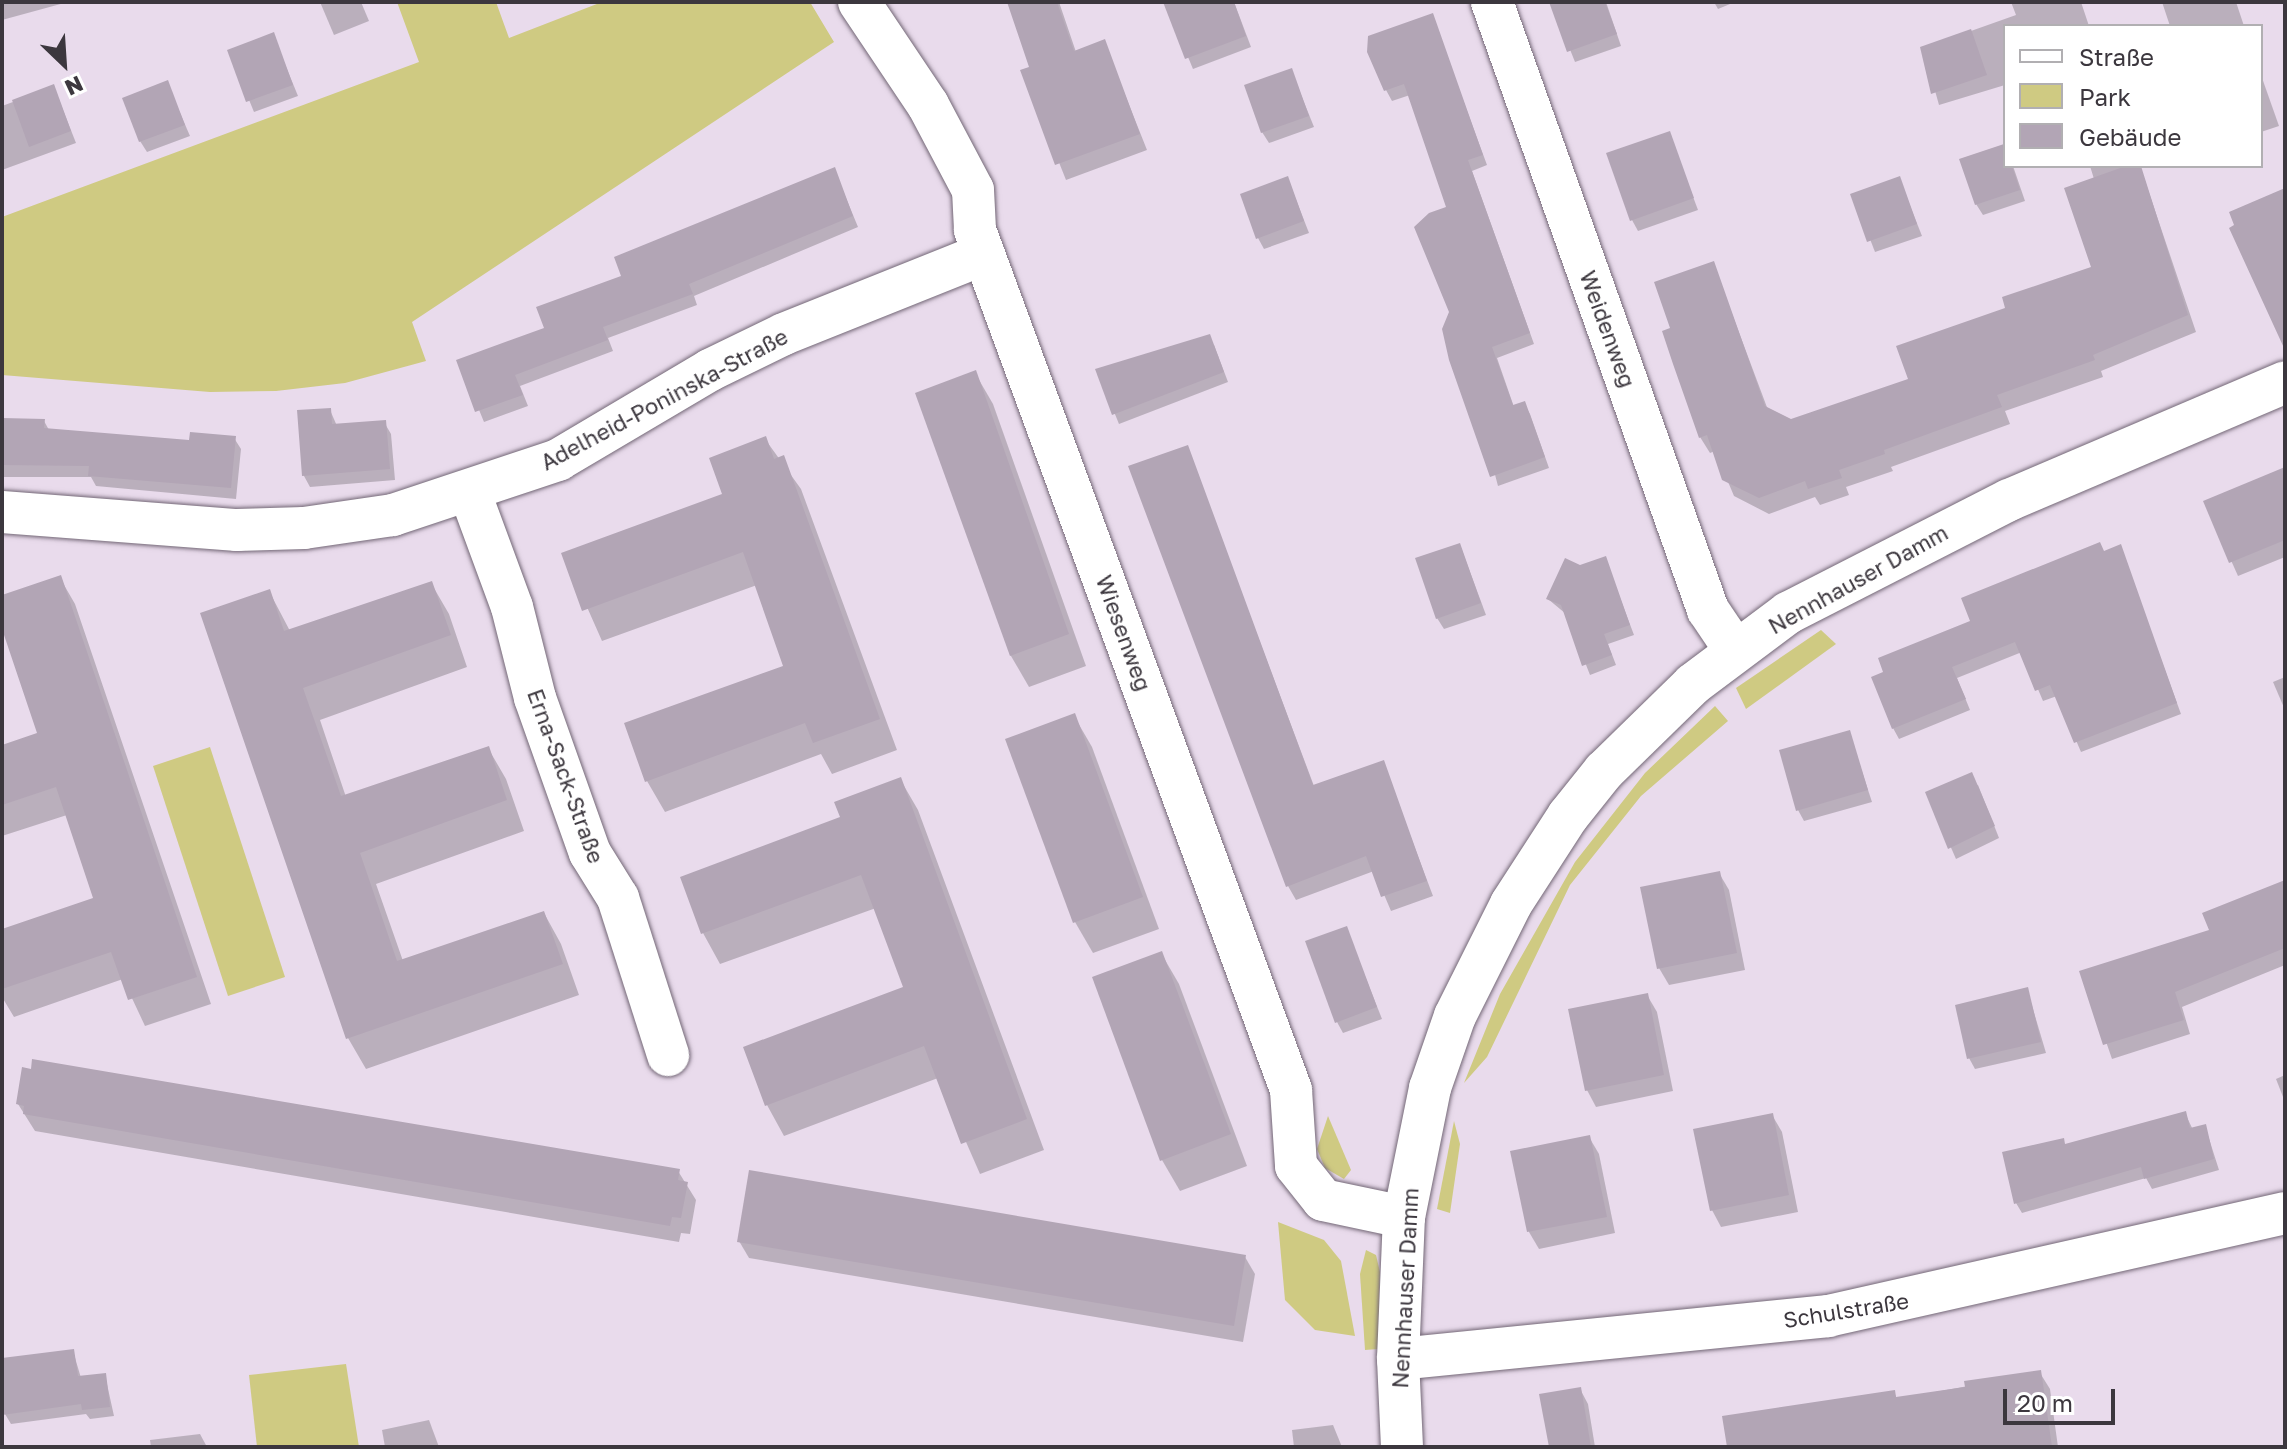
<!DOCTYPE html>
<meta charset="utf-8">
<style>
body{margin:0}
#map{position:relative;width:2287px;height:1449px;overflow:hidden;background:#e9dbec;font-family:"Golos Text",sans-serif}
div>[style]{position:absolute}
.green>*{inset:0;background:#cfca82}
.shadow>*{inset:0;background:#0003}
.building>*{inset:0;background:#b2a5b5}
.roads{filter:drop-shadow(0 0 2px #736776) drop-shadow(0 0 2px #736776)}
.minor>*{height:42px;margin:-21px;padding:0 21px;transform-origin:21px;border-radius:21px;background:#fff}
span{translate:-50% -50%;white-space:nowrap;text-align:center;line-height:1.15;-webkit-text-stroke:6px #fff;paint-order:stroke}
.street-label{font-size:22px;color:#3c373e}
.frame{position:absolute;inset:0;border:4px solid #3c373e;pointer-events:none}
.legend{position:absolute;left:2003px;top:24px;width:260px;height:144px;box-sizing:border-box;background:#fff;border:2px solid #b1afb2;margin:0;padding:10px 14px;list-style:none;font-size:24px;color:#3c373e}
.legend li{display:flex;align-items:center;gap:16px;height:40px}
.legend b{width:40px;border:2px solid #b1afb2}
.north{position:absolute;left:24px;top:24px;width:80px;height:80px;-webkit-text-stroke:6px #fff;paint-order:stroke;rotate:155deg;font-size:22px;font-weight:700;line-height:32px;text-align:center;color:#3c373e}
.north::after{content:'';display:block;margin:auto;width:28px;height:36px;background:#3c373e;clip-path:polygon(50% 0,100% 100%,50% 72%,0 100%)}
.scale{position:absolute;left:2003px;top:1389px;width:112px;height:36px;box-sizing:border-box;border:4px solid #3c373e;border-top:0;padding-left:10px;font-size:24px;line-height:28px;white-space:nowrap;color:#3c373e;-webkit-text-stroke:6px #fff;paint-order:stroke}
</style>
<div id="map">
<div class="green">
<i style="clip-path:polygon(397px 2px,496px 2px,509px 38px,602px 2px,810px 2px,834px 42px,412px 322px,426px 361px,345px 383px,276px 391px,210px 392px,2px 375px,2px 217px,419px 62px)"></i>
<i style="clip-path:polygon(1821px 630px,1836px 644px,1746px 709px,1736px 688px)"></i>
<i style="clip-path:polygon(1715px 706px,1728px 721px,1641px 796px,1570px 885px,1487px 1057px,1464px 1083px,1500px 994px,1575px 862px,1645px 773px)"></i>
<i style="clip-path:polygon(210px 747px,285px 977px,228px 996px,153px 766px)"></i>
<i style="clip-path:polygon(1328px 1116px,1351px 1170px,1344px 1179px,1325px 1168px,1317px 1149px)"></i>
<i style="clip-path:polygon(1454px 1121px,1460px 1144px,1450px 1213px,1437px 1209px)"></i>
<i style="clip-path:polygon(1278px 1222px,1324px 1240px,1341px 1261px,1355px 1336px,1315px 1330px,1285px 1300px)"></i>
<i style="clip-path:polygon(1366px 1250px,1376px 1255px,1380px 1272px,1378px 1349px,1365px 1350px,1360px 1274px)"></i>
<i style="clip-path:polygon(346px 1364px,359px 1447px,257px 1447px,249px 1375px)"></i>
</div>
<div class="shadow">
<i style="clip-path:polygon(2px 2px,68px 2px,2px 20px)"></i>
<i style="clip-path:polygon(320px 2px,361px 2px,369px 21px,334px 35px)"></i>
<i style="clip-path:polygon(1009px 2px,1059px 2px,1076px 52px,1104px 42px,1147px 150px,1066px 180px,1023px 72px,1031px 69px)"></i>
<i style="clip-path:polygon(1165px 2px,1234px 2px,1251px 47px,1193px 69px)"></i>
<i style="clip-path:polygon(1551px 2px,1606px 2px,1621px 46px,1575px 62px)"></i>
<i style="clip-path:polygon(1714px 2px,1735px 2px,1718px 9px)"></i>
<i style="clip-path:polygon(2011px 2px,2081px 2px,2089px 26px,2005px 26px,2005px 85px,1939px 105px,1923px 48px,2016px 15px)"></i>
<i style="clip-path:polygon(2162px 2px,2236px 2px,2244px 26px,2170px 26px)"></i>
<i style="clip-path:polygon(1432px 16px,1487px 165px,1472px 171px,1534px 344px,1497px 358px,1514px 407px,1524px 404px,1530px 414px,1549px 468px,1498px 486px,1452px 312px,1449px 208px,1410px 95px,1392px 101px,1386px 90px)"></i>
<i style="clip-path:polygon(273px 35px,298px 96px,254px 112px,229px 51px)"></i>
<i style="clip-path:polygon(1291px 70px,1314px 127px,1269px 143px,1262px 132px)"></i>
<i style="clip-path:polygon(2261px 75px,2279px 126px,2261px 132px)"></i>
<i style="clip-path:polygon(167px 83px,190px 136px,147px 152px,140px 141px)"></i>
<i style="clip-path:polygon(54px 87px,76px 143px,2px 170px,2px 106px)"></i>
<i style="clip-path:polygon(1669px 133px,1698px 210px,1638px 231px,1632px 220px)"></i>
<i style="clip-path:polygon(2003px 146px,2005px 166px,2013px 166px,2025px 201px,1983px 215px,1976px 204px)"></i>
<i style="clip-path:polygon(2090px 166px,2140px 166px,2196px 332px,2101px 371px,2103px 377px,2005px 411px,2010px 424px,1891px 467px,1893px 471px,1846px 487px,1849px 495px,1820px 505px,1815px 497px,1769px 514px,1734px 496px,1715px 451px,1710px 453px,1700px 437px,1672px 329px,1713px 263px,1768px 410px,1791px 421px,1911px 380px,2008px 309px,2094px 268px,2094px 179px)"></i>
<i style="clip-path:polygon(834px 169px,858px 227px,694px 296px,697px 305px,608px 338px,613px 351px,520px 386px,528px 406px,484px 422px,459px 361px,547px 329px,624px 277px)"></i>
<i style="clip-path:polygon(1899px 178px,1922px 236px,1875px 252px,1853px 195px)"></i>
<i style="clip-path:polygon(1288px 179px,1309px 233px,1264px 249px,1258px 238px)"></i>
<i style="clip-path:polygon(1214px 345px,1228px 382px,1119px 424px,1097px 370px)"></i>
<i style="clip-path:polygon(975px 373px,993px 404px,1086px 666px,1029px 687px,1011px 656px,917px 395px)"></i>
<i style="clip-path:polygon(330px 410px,337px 426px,384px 422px,391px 434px,395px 480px,310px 487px,304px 476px,299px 412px)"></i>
<i style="clip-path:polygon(2px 420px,44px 421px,49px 430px,191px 442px,234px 438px,241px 449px,236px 499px,96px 486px,91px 477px,2px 477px)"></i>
<i style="clip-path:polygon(765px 439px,801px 489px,897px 750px,832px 774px,821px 754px,665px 812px,647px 781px,786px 667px,757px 585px,602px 641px,564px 555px,724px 495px)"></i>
<i style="clip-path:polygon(1187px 448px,1314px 786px,1383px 763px,1433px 896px,1391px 911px,1374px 871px,1296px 900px,1288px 886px)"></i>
<i style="clip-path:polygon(2285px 469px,2285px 557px,2238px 576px,2205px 502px)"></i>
<i style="clip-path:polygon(1460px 545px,1486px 615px,1444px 629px,1437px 618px)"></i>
<i style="clip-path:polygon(2120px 547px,2181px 714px,2081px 752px,2057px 696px,2043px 701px,2022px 652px,1957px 678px,1970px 710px,1899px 739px,1893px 728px,1973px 622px)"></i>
<i style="clip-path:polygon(1605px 558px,1634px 635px,1608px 644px,1616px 665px,1590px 675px,1566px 614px,1548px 599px,1580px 567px)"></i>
<i style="clip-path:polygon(60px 578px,75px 604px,211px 1004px,145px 1026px,123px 979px,14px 1017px,2px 997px,2px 931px,96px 899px,67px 815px,2px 836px,2px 747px,40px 734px,2px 623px,2px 597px)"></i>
<i style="clip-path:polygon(431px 583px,449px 614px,467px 667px,320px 720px,346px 797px,488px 748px,506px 779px,524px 831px,376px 884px,403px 961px,544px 913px,561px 944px,579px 995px,366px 1069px,348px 1038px,269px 591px,290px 631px)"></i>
<i style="clip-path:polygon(2285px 677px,2285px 710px,2273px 682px)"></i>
<i style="clip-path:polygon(1074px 716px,1092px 747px,1159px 929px,1093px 953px,1075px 922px,1008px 740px)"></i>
<i style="clip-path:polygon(1849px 732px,1872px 802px,1804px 821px,1798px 810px)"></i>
<i style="clip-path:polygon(900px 779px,918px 810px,1044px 1150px,980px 1174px,938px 1078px,784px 1136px,767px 1105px,905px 988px,876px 908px,720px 964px,703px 933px,843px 819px)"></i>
<i style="clip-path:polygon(1978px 785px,1999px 838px,1956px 859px,1927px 793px)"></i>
<i style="clip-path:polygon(1719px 873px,1729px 890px,1745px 970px,1669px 985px,1659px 968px)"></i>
<i style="clip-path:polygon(2285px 882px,2285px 965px,2182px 1007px,2190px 1034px,2112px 1059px,2082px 972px,2212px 931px)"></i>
<i style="clip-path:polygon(1346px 928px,1382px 1019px,1343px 1033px,1337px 1022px)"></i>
<i style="clip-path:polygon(1161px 953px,1179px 984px,1247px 1166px,1180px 1191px,1162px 1160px)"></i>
<i style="clip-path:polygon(2027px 989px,2046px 1053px,1975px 1069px,1969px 1058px)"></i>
<i style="clip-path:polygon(1647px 995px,1657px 1012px,1673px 1091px,1596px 1107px,1587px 1090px)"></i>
<i style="clip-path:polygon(2285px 1075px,2285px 1102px,2276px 1079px)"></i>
<i style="clip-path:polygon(18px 1104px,678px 1171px,696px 1200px,690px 1234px,681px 1233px,679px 1242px,35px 1131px)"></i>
<i style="clip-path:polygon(2185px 1113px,2193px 1130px,2205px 1126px,2219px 1170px,2152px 1189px,2146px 1178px,2022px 1213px,2016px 1203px,2066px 1146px)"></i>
<i style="clip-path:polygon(1772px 1115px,1782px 1132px,1798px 1212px,1721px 1227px,1712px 1210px)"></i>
<i style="clip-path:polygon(1589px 1137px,1599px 1154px,1615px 1233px,1539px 1249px,1529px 1232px,1513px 1152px)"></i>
<i style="clip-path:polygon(739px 1241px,1245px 1257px,1255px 1274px,1243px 1342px,749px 1258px)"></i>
<i style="clip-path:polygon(73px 1351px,81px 1378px,105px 1375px,114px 1416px,90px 1419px,86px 1414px,11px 1424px,5px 1414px,2px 1360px)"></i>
<i style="clip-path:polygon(2040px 1373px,2050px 1389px,2058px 1447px,1847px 1447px,1894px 1392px,1897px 1399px)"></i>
<i style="clip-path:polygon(1580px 1389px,1588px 1404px,1595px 1447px,1551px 1447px)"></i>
<i style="clip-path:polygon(429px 1420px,439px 1447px,385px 1447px,382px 1430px)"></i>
<i style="clip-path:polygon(1333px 1425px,1342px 1447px,1294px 1447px,1292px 1430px)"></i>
<i style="clip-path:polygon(200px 1434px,207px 1447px,151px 1447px,150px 1440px)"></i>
</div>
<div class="building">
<i style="clip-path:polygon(1007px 2px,1057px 2px,1074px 51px,1105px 39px,1140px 134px,1055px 165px,1020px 70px,1029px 67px)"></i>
<i style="clip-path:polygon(1163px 2px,1234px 2px,1246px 36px,1185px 59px)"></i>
<i style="clip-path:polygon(1549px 2px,1605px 2px,1617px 34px,1567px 52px)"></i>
<i style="clip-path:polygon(1433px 13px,1483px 155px,1468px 160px,1530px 333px,1492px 347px,1513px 405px,1525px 401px,1545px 457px,1490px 477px,1449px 360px,1442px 329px,1449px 312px,1414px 227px,1429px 213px,1446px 207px,1404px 84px,1384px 91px,1367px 52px,1368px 36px)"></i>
<i style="clip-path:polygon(1971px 29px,1987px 75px,1931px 94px,1920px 47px)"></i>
<i style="clip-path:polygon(274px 32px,293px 85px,246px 102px,227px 50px)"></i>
<i style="clip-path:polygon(1292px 68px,1309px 116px,1261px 133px,1244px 85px)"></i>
<i style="clip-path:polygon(168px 80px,185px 125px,139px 142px,122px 98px)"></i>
<i style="clip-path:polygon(54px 84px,71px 131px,29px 147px,12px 100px)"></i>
<i style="clip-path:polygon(1670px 131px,1694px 198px,1630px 221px,1606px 153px)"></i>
<i style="clip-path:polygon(2004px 144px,2005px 166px,2012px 166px,2020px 190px,1975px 205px,1959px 159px)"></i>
<i style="clip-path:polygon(2126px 166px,2141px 166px,2188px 315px,2093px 355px,2095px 360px,1997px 395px,2002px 407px,1884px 450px,1885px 454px,1839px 470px,1842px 478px,1808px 489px,1805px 481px,1759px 498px,1722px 480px,1707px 435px,1699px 438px,1673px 364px,1662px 331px,1670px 328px,1654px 282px,1714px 261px,1765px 406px,1791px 419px,1908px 379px,1896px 346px,2005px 308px,2002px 297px,2091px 267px,2064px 188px)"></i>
<i style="clip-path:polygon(835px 167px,853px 216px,689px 284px,693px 294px,603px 327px,608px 340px,515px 375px,523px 395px,475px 412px,456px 360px,544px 328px,536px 307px,621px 276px,614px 257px)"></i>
<i style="clip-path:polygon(1288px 176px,1304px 221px,1256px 239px,1240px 194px)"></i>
<i style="clip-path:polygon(1900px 176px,1917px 224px,1867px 242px,1850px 194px)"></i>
<i style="clip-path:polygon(2285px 188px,2285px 348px,2284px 348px,2229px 228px,2234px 225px,2229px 212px)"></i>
<i style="clip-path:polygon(1210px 334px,1224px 372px,1112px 415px,1095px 369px)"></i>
<i style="clip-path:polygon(976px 370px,1069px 634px,1010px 656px,915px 393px)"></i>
<i style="clip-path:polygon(331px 408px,332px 424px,386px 420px,390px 469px,302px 476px,297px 410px)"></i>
<i style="clip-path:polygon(2px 418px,45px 419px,44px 428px,189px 440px,190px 432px,236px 436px,231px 488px,88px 476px,89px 466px,2px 465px)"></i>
<i style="clip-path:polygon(766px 436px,774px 459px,784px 455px,880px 719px,813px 743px,805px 723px,645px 782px,624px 723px,783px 666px,743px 552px,582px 611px,561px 553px,722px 494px,709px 458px)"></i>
<i style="clip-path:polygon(1188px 445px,1313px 785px,1384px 760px,1427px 881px,1381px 897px,1366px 856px,1286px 887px,1128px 466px)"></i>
<i style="clip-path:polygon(2285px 467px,2285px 540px,2229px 563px,2203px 501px)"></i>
<i style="clip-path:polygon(2100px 542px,2104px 551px,2121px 544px,2177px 703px,2074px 743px,2050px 685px,2035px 691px,2015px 642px,1952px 667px,1966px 699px,1892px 729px,1871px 677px,1883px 672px,1878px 658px,1970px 621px,1961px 598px)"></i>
<i style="clip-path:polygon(1460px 543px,1481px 603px,1436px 619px,1415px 558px)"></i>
<i style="clip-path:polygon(1606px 556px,1630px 625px,1604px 634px,1612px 655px,1582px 666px,1561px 605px,1546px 599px,1565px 558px,1580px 565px)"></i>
<i style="clip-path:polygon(61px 575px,197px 977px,128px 1000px,111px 952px,2px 989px,2px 929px,93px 898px,56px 787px,2px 805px,2px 745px,37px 733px,2px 629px,2px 595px)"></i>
<i style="clip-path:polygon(432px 581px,451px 635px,303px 688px,341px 796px,489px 746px,507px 800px,360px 853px,397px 961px,544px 911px,563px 964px,346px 1039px,200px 613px,270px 589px,284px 631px)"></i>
<i style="clip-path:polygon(1075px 713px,1143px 897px,1073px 923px,1005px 739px)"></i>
<i style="clip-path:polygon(1850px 730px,1868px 790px,1796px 811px,1779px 750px)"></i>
<i style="clip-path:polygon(1972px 772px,1995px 826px,1948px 849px,1925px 792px)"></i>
<i style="clip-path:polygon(901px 777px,1027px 1119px,961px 1144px,924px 1046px,765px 1106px,743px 1047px,903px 987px,861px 875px,701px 934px,680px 877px,840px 817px,834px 802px)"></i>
<i style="clip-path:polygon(1720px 871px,1737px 953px,1657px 969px,1640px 887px)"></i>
<i style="clip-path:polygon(2285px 880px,2285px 948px,2175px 992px,2184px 1020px,2103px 1045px,2079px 971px,2209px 930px,2202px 913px)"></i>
<i style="clip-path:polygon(1347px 926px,1377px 1007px,1335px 1023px,1305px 941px)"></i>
<i style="clip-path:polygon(1162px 951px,1231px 1134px,1160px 1161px,1092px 977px)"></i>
<i style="clip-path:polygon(2028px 987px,2041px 1042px,1967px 1059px,1955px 1005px)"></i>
<i style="clip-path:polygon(1648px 993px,1664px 1075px,1585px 1091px,1568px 1009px)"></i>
<i style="clip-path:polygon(32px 1059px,680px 1169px,678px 1180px,688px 1182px,681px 1218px,672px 1217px,670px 1226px,23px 1114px,24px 1106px,16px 1104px,22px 1067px,31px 1069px)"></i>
<i style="clip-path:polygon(2186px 1111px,2190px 1128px,2206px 1124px,2214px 1159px,2144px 1179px,2141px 1167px,2014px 1204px,2002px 1152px,2064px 1138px,2065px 1144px)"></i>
<i style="clip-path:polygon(1773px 1113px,1789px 1195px,1710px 1211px,1693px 1129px)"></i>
<i style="clip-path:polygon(1590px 1135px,1607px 1217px,1527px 1232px,1510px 1151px)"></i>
<i style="clip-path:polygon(749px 1170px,1246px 1255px,1234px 1326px,737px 1242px)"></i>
<i style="clip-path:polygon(74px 1349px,78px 1376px,106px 1373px,110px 1407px,82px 1410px,81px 1404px,2px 1415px,2px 1358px)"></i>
<i style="clip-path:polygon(2041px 1370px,2052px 1447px,1727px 1447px,1722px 1416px,1895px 1390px,1896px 1397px,1965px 1387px,1964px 1381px)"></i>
<i style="clip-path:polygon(1581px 1387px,1591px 1447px,1549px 1447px,1539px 1394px)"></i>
</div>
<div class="roads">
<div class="minor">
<i style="left:859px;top:2px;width:124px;rotate:56.2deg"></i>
<i style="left:928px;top:105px;width:96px;rotate:62.1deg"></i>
<i style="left:973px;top:190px;width:40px;rotate:87.1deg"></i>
<i style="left:975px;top:230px;width:916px;rotate:69.82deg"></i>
<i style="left:1291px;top:1090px;width:76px;rotate:86.2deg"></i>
<i style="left:1296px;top:1166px;width:43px;rotate:51.5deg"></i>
<i style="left:1323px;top:1200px;width:83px;rotate:11.9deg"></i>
<i style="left:1492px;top:2px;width:645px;rotate:70.44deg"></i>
<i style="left:1708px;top:610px;width:48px;rotate:56deg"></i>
<i style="left:470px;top:493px;width:121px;rotate:69.8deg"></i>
<i style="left:512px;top:607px;width:94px;rotate:75.8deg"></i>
<i style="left:535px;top:698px;width:164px;rotate:70.5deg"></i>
<i style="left:590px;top:853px;width:53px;rotate:58.1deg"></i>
<i style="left:618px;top:898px;width:165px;rotate:72.3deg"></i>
<i style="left:2px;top:512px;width:236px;rotate:4.4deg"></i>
<i style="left:237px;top:530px;width:67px;rotate:-1.7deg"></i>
<i style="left:304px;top:528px;width:90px;rotate:-8.3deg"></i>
<i style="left:393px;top:515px;width:174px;rotate:-18.4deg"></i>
<i style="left:558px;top:460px;width:177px;rotate:-30.6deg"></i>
<i style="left:710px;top:370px;width:82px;rotate:-25.9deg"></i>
<i style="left:784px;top:334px;width:215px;rotate:-21.8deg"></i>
<i style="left:1398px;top:1359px;width:432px;rotate:-5.7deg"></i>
<i style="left:1828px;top:1316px;width:468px;rotate:-12.7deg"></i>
<i style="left:1402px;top:1447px;width:88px;rotate:-92.6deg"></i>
<i style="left:1398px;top:1359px;width:142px;rotate:-87.6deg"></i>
<i style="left:1404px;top:1217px;width:132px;rotate:-78.6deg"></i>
<i style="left:1430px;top:1088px;width:76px;rotate:-70.9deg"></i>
<i style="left:1455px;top:1016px;width:125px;rotate:-63.4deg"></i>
<i style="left:1511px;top:904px;width:105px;rotate:-57.1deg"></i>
<i style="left:1568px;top:816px;width:58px;rotate:-51.3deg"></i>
<i style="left:1604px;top:771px;width:124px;rotate:-44.3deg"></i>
<i style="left:1693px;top:684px;width:119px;rotate:-36.8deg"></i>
<i style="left:1788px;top:613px;width:248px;rotate:-27.1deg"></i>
<i style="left:2009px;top:500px;width:300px;rotate:-23.1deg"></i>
</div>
</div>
<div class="street-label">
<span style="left:1608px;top:329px;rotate:70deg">Weidenweg</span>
<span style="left:664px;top:399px;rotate:-28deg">Adelheid-Poninska-Straße</span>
<span style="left:1858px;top:579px;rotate:-29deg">Nennhauser Damm</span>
<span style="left:1124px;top:633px;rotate:70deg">Wiesenweg</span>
<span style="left:566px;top:776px;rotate:70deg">Erna-Sack-Straße</span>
<span style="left:1405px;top:1288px;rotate:-87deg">Nennhauser Damm</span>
<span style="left:1846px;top:1310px;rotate:-9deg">Schulstraße</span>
</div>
<div class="frame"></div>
<ul class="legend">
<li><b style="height:10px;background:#fff"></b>Straße</li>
<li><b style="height:22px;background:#cfca82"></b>Park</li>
<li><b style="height:22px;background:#b2a5b5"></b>Gebäude</li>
</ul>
<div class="north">N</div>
<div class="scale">20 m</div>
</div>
